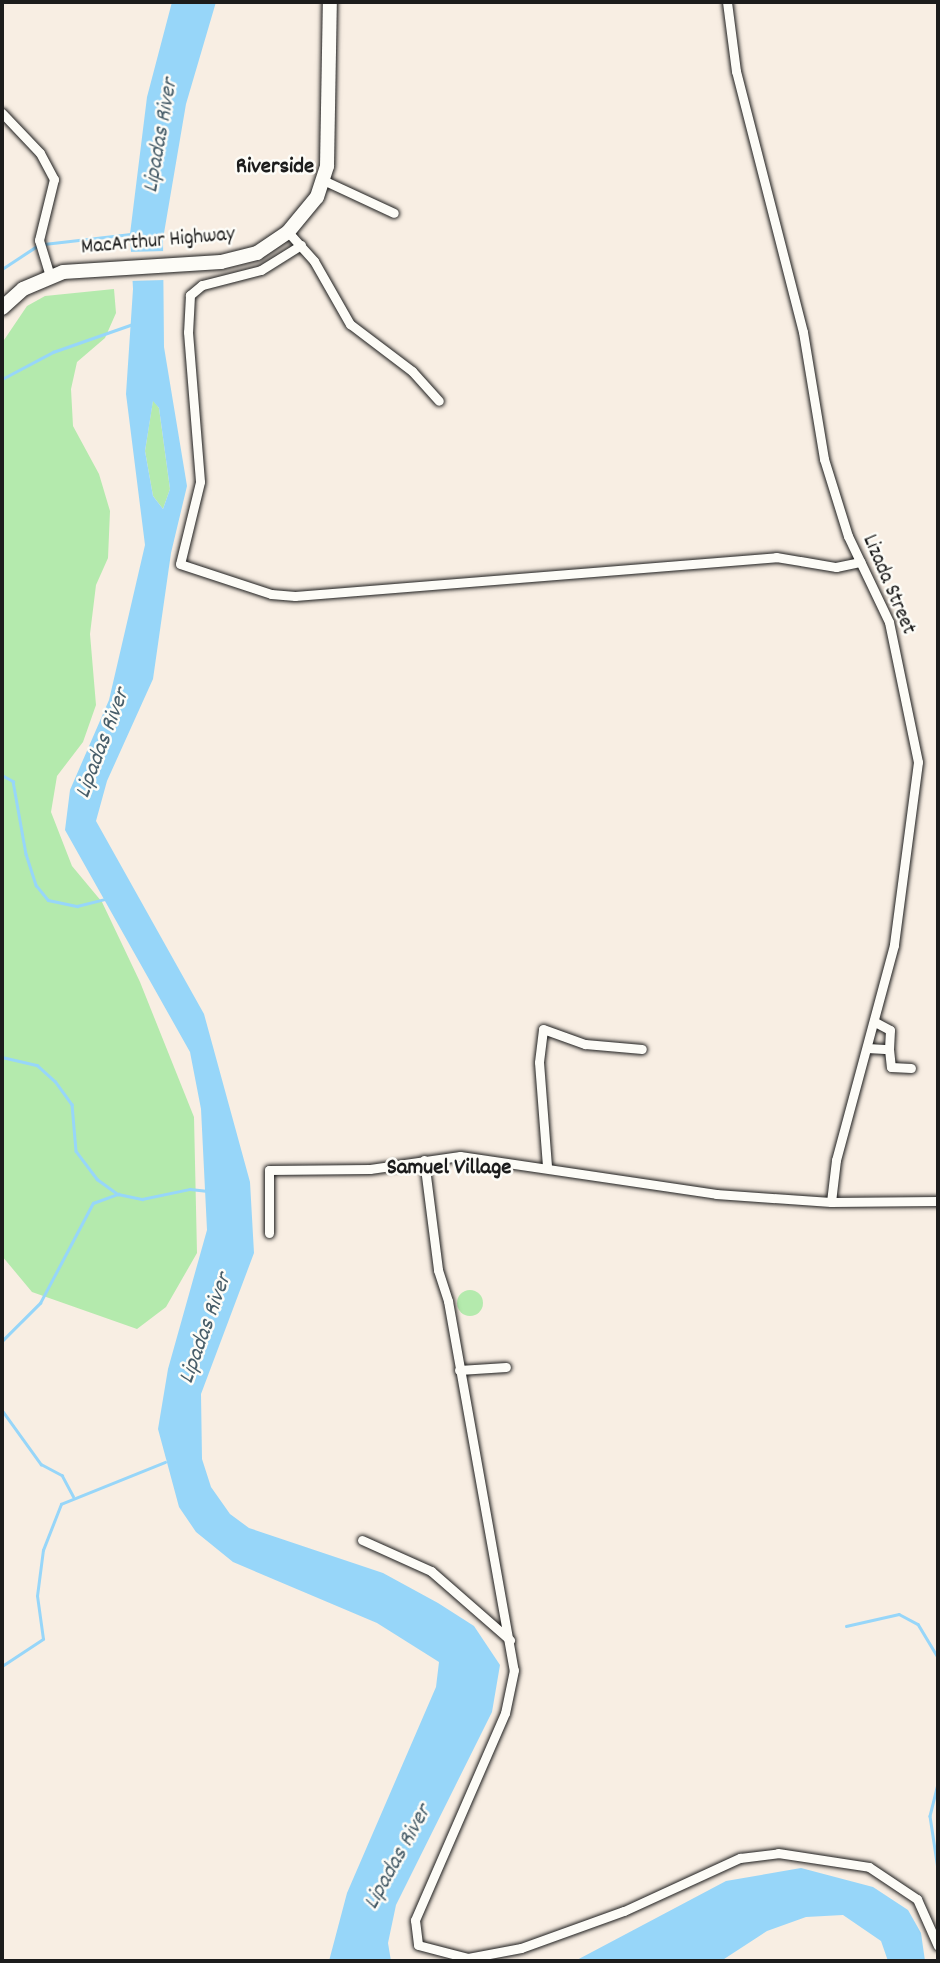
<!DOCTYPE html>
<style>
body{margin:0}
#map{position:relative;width:940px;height:1963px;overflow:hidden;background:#f8eee3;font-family:Dekko,sans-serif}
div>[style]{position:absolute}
.green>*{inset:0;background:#b4eaad}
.round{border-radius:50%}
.water>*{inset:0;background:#97d6f9}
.pier>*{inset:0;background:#f8eee3}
.stream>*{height:2.5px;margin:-1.25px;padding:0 1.25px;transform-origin:1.25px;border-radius:1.25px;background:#97d6f9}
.roads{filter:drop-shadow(0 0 2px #1c1c1c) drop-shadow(0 0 2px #1c1c1c)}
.minor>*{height:9px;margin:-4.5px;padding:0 4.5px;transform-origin:4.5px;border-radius:4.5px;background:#fdfcf7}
.highway>*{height:14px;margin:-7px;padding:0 7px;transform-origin:7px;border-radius:7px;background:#fdfcf7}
span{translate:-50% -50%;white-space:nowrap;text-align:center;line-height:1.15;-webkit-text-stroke:5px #fdfcf7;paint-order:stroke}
.street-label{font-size:21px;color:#1c1c1c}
.water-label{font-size:23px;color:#475d69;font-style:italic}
.neighbourhood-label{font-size:23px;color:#1c1c1c;font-weight:700}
.frame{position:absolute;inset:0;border:4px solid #1c1c1c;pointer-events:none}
</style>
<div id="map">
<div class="green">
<i style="clip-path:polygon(114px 289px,116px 313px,105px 338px,77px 362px,71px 389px,73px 426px,99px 474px,110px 511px,108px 558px,96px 585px,90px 634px,96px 705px,83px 742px,57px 776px,51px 812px,72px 866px,102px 902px,140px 982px,194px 1117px,197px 1253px,166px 1307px,137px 1329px,32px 1292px,2px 1256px,2px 343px,27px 306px,45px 296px)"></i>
<i style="clip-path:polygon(153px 400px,159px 408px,170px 489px,163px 509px,153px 496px,145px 451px)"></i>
<i class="round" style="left:457px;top:1290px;width:26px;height:26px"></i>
</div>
<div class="water">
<i style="clip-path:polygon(evenodd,172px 2px,216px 2px,186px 104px,163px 239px,164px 347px,187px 486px,171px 553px,153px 679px,107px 781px,96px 821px,204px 1014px,250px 1182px,254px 1253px,201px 1394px,202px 1459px,211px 1487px,230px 1514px,249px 1528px,383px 1573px,438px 1603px,474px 1626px,500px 1665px,492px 1712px,396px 1905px,388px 1943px,391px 1961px,329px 1961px,347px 1893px,436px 1687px,439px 1662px,377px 1623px,233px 1562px,196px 1532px,179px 1507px,158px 1429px,168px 1369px,207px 1230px,201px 1109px,190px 1052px,65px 830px,70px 790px,109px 700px,145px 545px,126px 394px,133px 289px,130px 234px,147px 97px,172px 2px,153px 401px,159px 408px,170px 489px,163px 509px,153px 496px,145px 451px,153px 401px)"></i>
<i style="clip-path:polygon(801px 1868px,873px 1887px,908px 1910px,921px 1933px,925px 1961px,888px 1961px,881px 1941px,843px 1915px,806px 1917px,767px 1931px,721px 1961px,575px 1961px,726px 1881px)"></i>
</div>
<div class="pier">
<i style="clip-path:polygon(166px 251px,165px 280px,129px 281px,127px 252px)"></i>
</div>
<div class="stream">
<i style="left:44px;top:244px;width:87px;rotate:-6.6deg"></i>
<i style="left:2px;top:269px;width:42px;rotate:-33.3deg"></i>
<i style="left:2px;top:379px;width:58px;rotate:-27.9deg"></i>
<i style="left:53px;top:352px;width:82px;rotate:-19.3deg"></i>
<i style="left:2px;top:775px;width:13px;rotate:29deg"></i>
<i style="left:13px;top:781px;width:74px;rotate:79.9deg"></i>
<i style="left:26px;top:854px;width:33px;rotate:72deg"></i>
<i style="left:36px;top:885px;width:19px;rotate:51deg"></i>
<i style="left:48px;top:900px;width:30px;rotate:12deg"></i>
<i style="left:77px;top:906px;width:30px;rotate:-14deg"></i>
<i style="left:2px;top:1057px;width:36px;rotate:13deg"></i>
<i style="left:37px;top:1065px;width:24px;rotate:42deg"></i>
<i style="left:55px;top:1081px;width:29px;rotate:54deg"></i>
<i style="left:72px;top:1104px;width:47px;rotate:85.1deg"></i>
<i style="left:76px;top:1151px;width:35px;rotate:53deg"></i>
<i style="left:97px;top:1179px;width:26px;rotate:36deg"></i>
<i style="left:118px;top:1194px;width:25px;rotate:12deg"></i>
<i style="left:142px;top:1199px;width:49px;rotate:-11.8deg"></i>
<i style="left:190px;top:1189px;width:20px;rotate:6deg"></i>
<i style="left:2px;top:1341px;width:54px;rotate:-45deg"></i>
<i style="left:40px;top:1303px;width:113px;rotate:-62.1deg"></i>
<i style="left:93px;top:1203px;width:27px;rotate:-20deg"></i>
<i style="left:2px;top:1410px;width:67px;rotate:54.2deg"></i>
<i style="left:41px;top:1464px;width:24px;rotate:28deg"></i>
<i style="left:62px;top:1475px;width:24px;rotate:62deg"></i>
<i style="left:846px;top:1626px;width:54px;rotate:-12.8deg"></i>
<i style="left:899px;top:1614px;width:21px;rotate:28deg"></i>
<i style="left:918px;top:1624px;width:39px;rotate:59deg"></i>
<i style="left:2px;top:1666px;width:49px;rotate:-33.4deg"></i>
<i style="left:43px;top:1639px;width:43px;rotate:-97.9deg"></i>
<i style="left:37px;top:1596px;width:46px;rotate:-82.6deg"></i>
<i style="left:43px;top:1550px;width:49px;rotate:-68.6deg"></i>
<i style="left:61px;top:1504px;width:112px;rotate:-22deg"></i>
<i style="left:938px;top:1784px;width:33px;rotate:104deg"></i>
<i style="left:930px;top:1816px;width:54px;rotate:81.4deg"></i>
</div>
<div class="roads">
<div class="minor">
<i style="left:727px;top:2px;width:70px;rotate:82.6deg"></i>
<i style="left:736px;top:71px;width:269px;rotate:75.6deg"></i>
<i style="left:803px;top:332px;width:129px;rotate:80.6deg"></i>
<i style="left:824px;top:459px;width:81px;rotate:72.7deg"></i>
<i style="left:848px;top:536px;width:95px;rotate:64.5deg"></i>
<i style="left:889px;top:622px;width:143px;rotate:78.3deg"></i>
<i style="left:918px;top:762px;width:185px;rotate:97.5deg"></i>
<i style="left:894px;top:945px;width:223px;rotate:105.1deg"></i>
<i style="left:836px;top:1160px;width:42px;rotate:96.8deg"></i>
<i style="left:2px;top:113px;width:55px;rotate:46.5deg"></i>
<i style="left:40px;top:153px;width:30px;rotate:62deg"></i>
<i style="left:54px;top:179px;width:63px;rotate:103.8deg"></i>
<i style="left:39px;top:240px;width:38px;rotate:73deg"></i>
<i style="left:323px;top:180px;width:78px;rotate:24.9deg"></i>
<i style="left:288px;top:232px;width:39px;rotate:48deg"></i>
<i style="left:314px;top:261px;width:73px;rotate:60.3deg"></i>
<i style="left:350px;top:324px;width:78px;rotate:37.2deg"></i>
<i style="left:412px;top:371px;width:40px;rotate:48deg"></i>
<i style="left:301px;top:245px;width:47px;rotate:148deg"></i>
<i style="left:261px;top:270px;width:61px;rotate:165.7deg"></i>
<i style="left:202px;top:285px;width:16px;rotate:140deg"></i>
<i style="left:190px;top:295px;width:37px;rotate:93deg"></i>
<i style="left:188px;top:332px;width:150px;rotate:85.4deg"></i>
<i style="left:200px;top:482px;width:84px;rotate:103.7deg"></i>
<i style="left:180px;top:564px;width:96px;rotate:18.2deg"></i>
<i style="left:271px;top:594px;width:24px;rotate:5deg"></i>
<i style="left:295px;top:596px;width:483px;rotate:-4.6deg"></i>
<i style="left:776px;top:557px;width:61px;rotate:9.5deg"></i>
<i style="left:836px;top:567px;width:25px;rotate:-12deg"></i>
<i style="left:875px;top:1022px;width:17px;rotate:28deg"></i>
<i style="left:890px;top:1030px;width:19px;rotate:93deg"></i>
<i style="left:867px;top:1048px;width:22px;rotate:3deg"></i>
<i style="left:889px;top:1049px;width:18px;rotate:84deg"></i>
<i style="left:891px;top:1067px;width:20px;rotate:3deg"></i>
<i style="left:424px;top:1160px;width:111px;rotate:82.7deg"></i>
<i style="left:438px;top:1270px;width:33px;rotate:72deg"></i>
<i style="left:448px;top:1301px;width:375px;rotate:79.9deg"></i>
<i style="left:514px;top:1670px;width:44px;rotate:101.8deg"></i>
<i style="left:505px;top:1713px;width:226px;rotate:113.5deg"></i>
<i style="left:415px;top:1920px;width:25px;rotate:83deg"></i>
<i style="left:418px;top:1945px;width:52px;rotate:14.6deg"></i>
<i style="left:468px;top:1958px;width:54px;rotate:-10.7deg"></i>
<i style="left:521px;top:1948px;width:109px;rotate:-19.8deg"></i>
<i style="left:624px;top:1911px;width:128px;rotate:-24.6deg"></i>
<i style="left:740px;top:1858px;width:38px;rotate:-7deg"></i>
<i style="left:778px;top:1853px;width:92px;rotate:8.7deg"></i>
<i style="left:869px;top:1867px;width:58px;rotate:33.7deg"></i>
<i style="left:917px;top:1899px;width:51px;rotate:65.9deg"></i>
<i style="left:547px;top:1166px;width:104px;rotate:-94.4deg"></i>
<i style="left:539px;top:1062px;width:33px;rotate:-83deg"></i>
<i style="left:543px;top:1029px;width:45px;rotate:19.7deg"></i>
<i style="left:585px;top:1044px;width:57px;rotate:5deg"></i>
<i style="left:269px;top:1233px;width:63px;rotate:-90deg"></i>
<i style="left:269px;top:1170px;width:101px;rotate:-0.6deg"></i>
<i style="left:370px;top:1169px;width:91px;rotate:-8.2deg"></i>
<i style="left:460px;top:1156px;width:259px;rotate:8.4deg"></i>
<i style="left:716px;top:1194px;width:115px;rotate:4deg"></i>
<i style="left:831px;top:1202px;width:107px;rotate:-0.5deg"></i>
<i style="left:459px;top:1370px;width:47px;rotate:-3.7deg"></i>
<i style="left:362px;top:1540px;width:76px;rotate:24.2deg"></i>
<i style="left:431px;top:1571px;width:105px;rotate:41.1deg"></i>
</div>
<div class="highway">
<i style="left:2px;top:308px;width:28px;rotate:-42deg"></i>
<i style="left:23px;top:289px;width:43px;rotate:-23deg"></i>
<i style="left:63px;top:272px;width:158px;rotate:-3.6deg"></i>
<i style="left:221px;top:262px;width:37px;rotate:-14deg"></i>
<i style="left:257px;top:253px;width:37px;rotate:-34deg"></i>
<i style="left:288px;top:232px;width:45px;rotate:-50.4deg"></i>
<i style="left:317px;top:197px;width:33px;rotate:-72deg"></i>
<i style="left:327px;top:166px;width:164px;rotate:-89deg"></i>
</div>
</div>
<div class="street-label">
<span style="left:158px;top:242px;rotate:-5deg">MacArthur Highway</span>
<span style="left:888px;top:585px;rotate:67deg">Lizada Street</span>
</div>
<div class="water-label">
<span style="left:162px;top:136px;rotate:-80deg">Lipadas River</span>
<span style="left:104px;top:744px;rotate:-69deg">Lipadas River</span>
<span style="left:207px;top:1329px;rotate:-70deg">Lipadas River</span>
<span style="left:399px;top:1858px;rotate:-61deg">Lipadas River</span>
</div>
<div class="neighbourhood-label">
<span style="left:275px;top:168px">Riverside</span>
<span style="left:449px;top:1169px">Samuel Village</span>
</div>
<div class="frame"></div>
</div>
